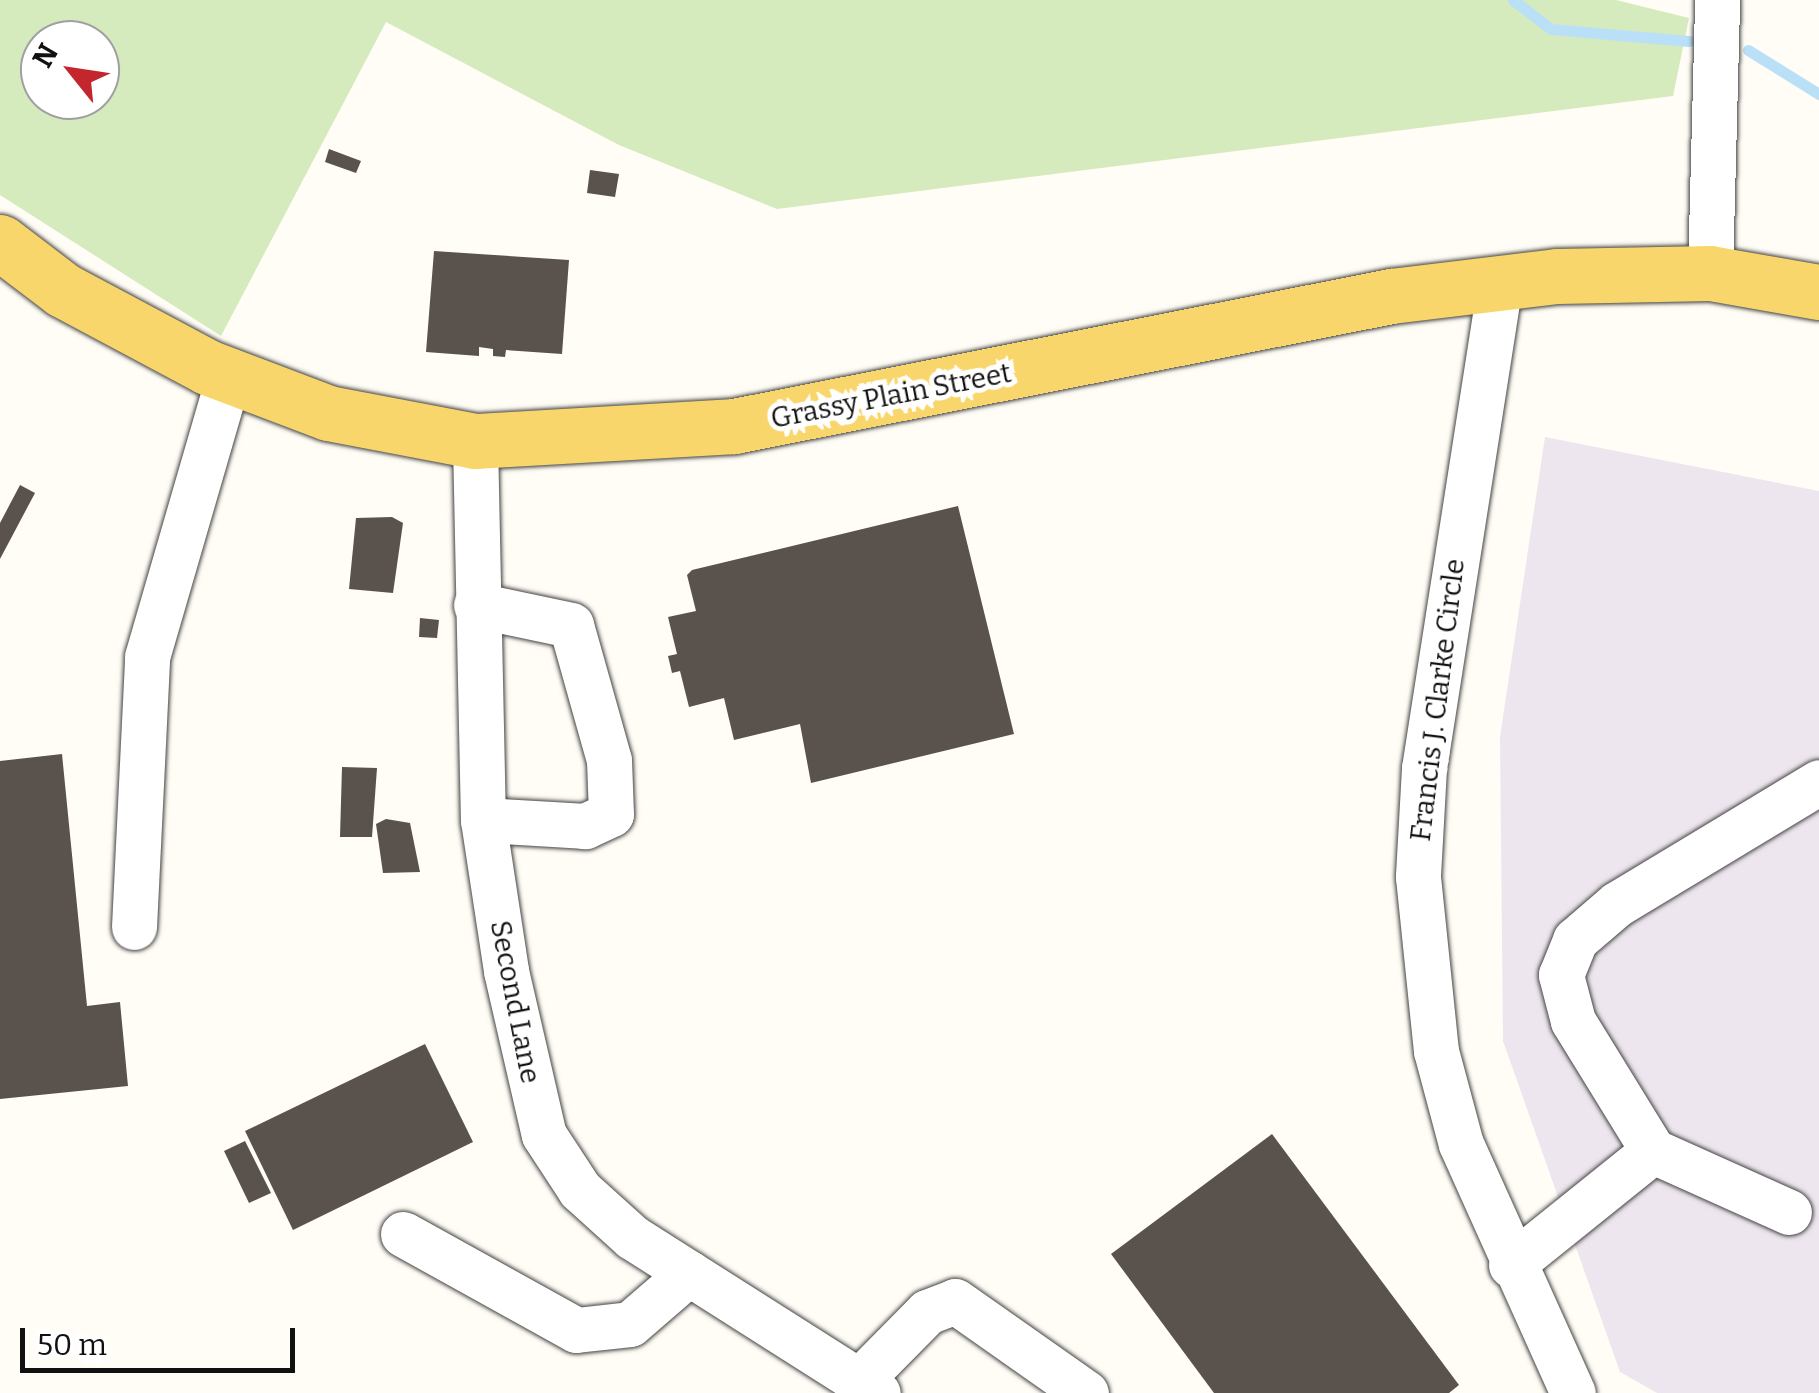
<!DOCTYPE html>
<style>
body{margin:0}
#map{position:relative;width:1819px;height:1393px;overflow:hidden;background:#fffdf5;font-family:Bitter,serif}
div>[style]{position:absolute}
.industrial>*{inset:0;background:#eee6ef}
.green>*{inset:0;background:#d5ebbd}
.stream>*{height:11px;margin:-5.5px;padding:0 5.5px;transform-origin:5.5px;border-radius:5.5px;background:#b9e0f7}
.building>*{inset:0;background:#5a524d}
.roads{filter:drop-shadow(0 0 2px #444) drop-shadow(0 0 2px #444)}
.minor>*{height:45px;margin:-22.5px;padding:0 22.5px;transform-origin:22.5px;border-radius:22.5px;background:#fff}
.major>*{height:55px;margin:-27.5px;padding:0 27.5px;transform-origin:27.5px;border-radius:27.5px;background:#f9d66b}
span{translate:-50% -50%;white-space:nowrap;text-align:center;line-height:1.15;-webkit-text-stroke:10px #fff;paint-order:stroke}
.street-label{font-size:28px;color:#111}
.north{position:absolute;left:20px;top:20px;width:100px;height:100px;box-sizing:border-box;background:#fff;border:2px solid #a0a0a0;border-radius:50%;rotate:300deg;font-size:28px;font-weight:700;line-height:40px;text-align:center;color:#111}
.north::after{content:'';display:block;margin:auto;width:35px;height:45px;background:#c4262e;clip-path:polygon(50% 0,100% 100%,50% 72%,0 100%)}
.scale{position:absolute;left:20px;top:1328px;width:275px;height:45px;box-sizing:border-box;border:5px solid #111;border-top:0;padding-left:12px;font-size:30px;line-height:35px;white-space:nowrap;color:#111;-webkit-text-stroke:8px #fff;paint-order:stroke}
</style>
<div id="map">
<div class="industrial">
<i style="clip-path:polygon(1545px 437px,1819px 491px,1819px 1393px,1657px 1393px,1620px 1372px,1503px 1041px,1500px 737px)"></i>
</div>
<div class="green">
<i style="clip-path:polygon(evenodd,0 0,1616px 0,1689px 18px,1673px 96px,777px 209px,619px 145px,386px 22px,221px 336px,0 195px,0 0,40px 40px,100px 40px,100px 100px,40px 100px,40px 40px)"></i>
</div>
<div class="stream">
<i style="left:1513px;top:0;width:48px;rotate:37.3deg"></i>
<i style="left:1551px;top:29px;width:138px;rotate:5deg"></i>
<i style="left:1748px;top:50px;width:84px;rotate:31.8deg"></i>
</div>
<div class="building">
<i style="clip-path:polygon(329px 149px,361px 161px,356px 173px,325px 162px)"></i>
<i style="clip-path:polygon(590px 170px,619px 174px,615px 197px,587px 193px)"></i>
<i style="clip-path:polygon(434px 251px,569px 260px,562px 354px,506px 350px,505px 357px,493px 356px,493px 349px,479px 347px,479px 356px,426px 352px)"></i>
<i style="clip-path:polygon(20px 485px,35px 493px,0 559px,0 523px)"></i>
<i style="clip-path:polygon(958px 506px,1014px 734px,811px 783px,800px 724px,734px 740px,724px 698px,689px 707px,680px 671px,672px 673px,668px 656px,677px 654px,668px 617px,696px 611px,687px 575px,692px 570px)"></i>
<i style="clip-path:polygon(392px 517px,403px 523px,393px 593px,349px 589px,356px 518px)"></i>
<i style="clip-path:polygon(420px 618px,439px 620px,437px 638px,419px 637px)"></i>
<i style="clip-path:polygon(62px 754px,87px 1006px,120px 1002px,128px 1086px,0 1099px,0 761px)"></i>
<i style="clip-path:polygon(342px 767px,377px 768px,372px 837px,340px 837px)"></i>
<i style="clip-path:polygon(386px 819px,410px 823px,420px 872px,383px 873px,376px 824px)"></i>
<i style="clip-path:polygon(425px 1044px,473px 1142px,293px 1230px,245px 1131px)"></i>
<i style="clip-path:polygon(1272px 1134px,1459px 1385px,1449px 1393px,1214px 1393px,1111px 1254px)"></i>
<i style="clip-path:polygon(245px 1141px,271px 1193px,249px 1203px,224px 1151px)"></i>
</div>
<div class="roads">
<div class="minor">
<i style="left:1710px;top:273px;width:273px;rotate:-88.5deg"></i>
<i style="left:1500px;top:283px;width:491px;rotate:98.9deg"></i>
<i style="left:1424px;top:768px;width:109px;rotate:93.2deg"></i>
<i style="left:1418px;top:877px;width:175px;rotate:84.1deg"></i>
<i style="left:1436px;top:1051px;width:96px;rotate:75deg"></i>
<i style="left:1461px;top:1144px;width:273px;rotate:65.8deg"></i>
<i style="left:475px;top:441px;width:379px;rotate:88.8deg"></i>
<i style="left:483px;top:820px;width:153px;rotate:81.3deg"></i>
<i style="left:506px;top:971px;width:168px;rotate:77deg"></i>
<i style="left:544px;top:1135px;width:66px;rotate:56.8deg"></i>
<i style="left:580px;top:1190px;width:70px;rotate:42.1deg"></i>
<i style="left:632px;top:1237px;width:291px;rotate:32.4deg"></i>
<i style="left:476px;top:605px;width:97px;rotate:11.9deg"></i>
<i style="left:571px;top:625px;width:140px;rotate:74.3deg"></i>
<i style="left:609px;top:760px;width:54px;rotate:87.9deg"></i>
<i style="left:611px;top:814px;width:29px;rotate:155deg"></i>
<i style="left:585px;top:826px;width:102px;rotate:-176.6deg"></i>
<i style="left:134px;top:927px;width:270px;rotate:-87.2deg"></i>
<i style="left:147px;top:657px;width:294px;rotate:-73.8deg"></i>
<i style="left:1653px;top:1151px;width:149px;rotate:24.2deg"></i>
<i style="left:403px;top:1234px;width:198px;rotate:29deg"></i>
<i style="left:576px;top:1330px;width:54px;rotate:-6.3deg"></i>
<i style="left:630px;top:1324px;width:78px;rotate:-40.8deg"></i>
<i style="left:1511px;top:1265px;width:182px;rotate:-38.8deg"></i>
<i style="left:1653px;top:1151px;width:153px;rotate:-121.6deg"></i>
<i style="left:1573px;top:1021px;width:48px;rotate:-104.6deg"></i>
<i style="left:1561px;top:975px;width:38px;rotate:-68deg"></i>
<i style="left:1575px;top:940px;width:55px;rotate:-40.6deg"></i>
<i style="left:1617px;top:904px;width:236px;rotate:-31.1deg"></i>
<i style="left:859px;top:1381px;width:97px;rotate:-45.4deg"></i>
<i style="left:927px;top:1312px;width:30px;rotate:-21deg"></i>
<i style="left:955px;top:1301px;width:160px;rotate:35.1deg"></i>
</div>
<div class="major">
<i style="left:0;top:242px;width:79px;rotate:37.3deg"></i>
<i style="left:63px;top:290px;width:163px;rotate:28.1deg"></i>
<i style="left:207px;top:367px;width:129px;rotate:20.8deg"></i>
<i style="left:328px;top:413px;width:150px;rotate:10.8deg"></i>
<i style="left:475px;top:441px;width:259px;rotate:-3.3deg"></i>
<i style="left:734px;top:426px;width:670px;rotate:-11.19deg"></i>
<i style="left:1391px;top:296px;width:167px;rotate:-6.9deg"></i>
<i style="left:1557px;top:276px;width:153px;rotate:-1.1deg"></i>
<i style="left:1710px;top:273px;width:111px;rotate:9.9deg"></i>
</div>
</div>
<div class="street-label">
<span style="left:891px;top:396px;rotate:-11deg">Grassy Plain Street</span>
<span style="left:1438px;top:700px;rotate:-83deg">Francis J. Clarke Circle</span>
<span style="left:515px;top:1002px;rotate:79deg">Second Lane</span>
</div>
<div class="north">N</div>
<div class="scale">50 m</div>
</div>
